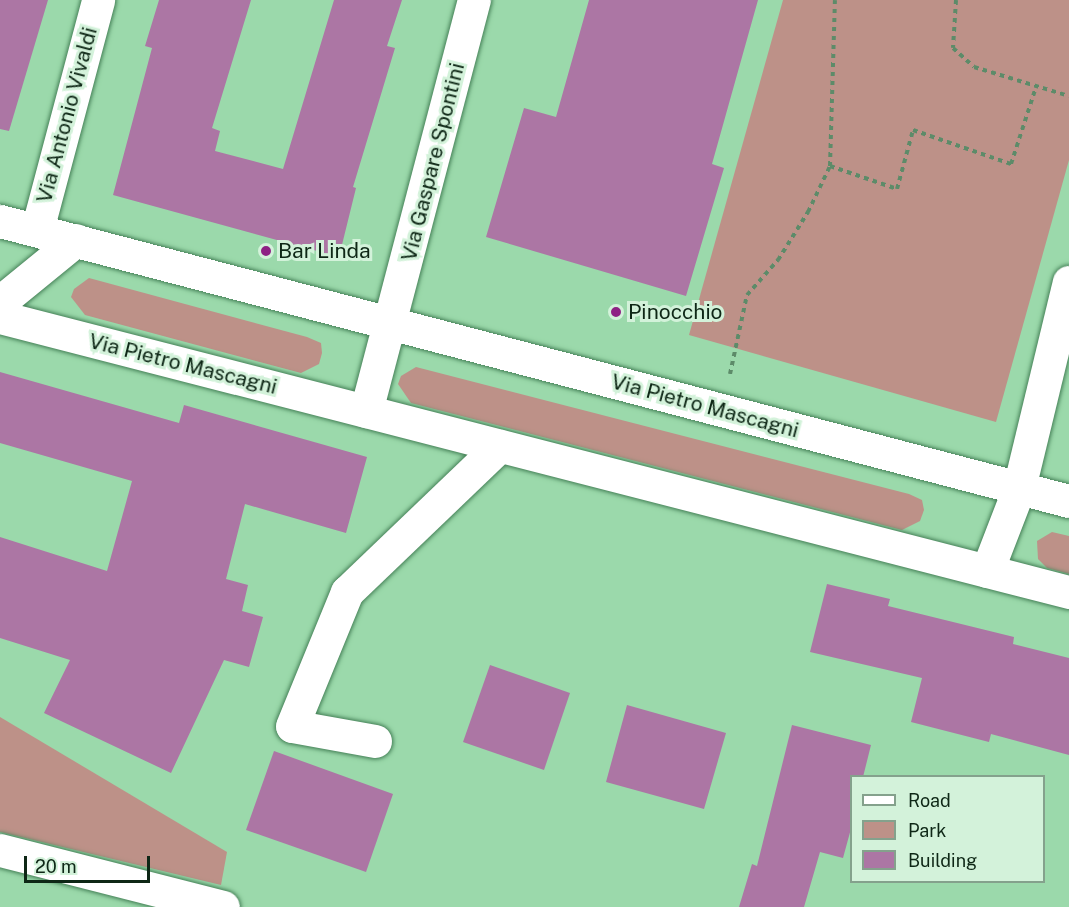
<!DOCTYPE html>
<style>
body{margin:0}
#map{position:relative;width:1069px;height:907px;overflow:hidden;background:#9bd9ab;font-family:"Public Sans",sans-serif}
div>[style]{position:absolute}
.green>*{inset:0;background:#bd9188}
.building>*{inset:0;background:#ac76a4}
.path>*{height:4px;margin-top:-2px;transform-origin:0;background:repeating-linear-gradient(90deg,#5d8b69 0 4.5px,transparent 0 9px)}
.roads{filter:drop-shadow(0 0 2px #458157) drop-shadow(0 0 2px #458157)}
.minor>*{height:33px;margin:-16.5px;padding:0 16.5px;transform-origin:16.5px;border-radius:16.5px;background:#fff}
.dots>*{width:16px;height:16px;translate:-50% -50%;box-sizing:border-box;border:3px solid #d3f2da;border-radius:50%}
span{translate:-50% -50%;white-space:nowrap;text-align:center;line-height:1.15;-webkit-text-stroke:6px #d3f2da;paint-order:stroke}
.street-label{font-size:21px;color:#0e2716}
.poi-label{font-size:21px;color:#0e2716}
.left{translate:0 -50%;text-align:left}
.legend{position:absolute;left:850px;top:775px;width:195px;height:108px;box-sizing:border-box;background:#d3f2da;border:2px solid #84a18c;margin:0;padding:8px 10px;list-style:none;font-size:18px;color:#0e2716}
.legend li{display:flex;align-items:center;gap:12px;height:30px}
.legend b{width:30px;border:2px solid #84a18c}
.scale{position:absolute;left:24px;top:856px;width:126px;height:27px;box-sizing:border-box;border:3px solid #0e2716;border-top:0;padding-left:8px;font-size:18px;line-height:21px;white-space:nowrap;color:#0e2716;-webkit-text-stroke:4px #d3f2da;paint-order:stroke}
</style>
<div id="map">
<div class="green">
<i style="clip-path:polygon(783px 0,1069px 0,1069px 160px,996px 422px,689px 335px)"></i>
<i style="clip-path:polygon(89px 278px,307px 337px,321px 343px,322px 353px,319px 364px,301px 373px,85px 315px,71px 297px,74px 289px)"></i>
<i style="clip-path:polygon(416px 367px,909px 494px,922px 500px,924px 510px,920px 521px,902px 530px,411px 403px,398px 384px,401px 376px)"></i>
<i style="clip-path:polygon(1052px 532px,1069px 536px,1069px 574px,1047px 568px,1038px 559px,1037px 541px)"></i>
<i style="clip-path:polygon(0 717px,227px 852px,221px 885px,0 832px)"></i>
</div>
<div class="building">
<i style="clip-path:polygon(0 0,48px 0,9px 131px,0 129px)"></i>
<i style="clip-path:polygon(159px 0,251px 0,212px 128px,220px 131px,215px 151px,283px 169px,334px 0,402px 0,387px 46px,395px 48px,353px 187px,356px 188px,339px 257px,113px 195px,152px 48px,145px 46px)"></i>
<i style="clip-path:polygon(589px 0,758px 0,712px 164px,724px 168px,686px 296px,486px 237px,524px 108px,556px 117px)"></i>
<i style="clip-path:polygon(0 372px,179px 423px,184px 405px,367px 457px,346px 533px,245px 504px,226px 579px,248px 585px,242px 611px,263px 617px,249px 667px,224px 660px,171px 773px,44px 713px,70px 660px,0 638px,0 537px,107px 571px,132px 481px,0 443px)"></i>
<i style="clip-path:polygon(827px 584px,890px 599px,888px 606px,1014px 637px,1013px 644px,1069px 658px,1069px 755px,991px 734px,989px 742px,911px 722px,922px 678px,810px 652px)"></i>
<i style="clip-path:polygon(490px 665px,570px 693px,544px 770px,463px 742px)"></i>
<i style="clip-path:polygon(627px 705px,726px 733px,704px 809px,606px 782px)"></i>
<i style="clip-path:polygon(792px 725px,871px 745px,863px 777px,852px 777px,852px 825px,843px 858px,820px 852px,804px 907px,739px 907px,752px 864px,757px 866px)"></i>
<i style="clip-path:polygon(274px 751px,393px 794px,366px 872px,246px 830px)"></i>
</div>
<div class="path">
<i style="left:956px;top:0;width:48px;rotate:93.6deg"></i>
<i style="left:953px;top:48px;width:28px;rotate:42deg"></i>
<i style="left:974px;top:67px;width:99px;rotate:17deg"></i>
<i style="left:830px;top:166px;width:71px;rotate:18.9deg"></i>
<i style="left:897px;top:189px;width:61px;rotate:-74.8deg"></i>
<i style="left:913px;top:130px;width:104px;rotate:19.1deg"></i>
<i style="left:1011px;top:164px;width:81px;rotate:-72deg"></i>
<i style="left:730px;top:374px;width:81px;rotate:-77.9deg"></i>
<i style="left:747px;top:295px;width:47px;rotate:-48.5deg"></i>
<i style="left:778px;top:260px;width:57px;rotate:-58deg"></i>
<i style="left:808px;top:212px;width:51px;rotate:-64.4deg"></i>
<i style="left:830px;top:166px;width:166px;rotate:-88.3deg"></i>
</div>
<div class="roads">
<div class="minor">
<i style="left:0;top:221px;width:1105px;rotate:14.68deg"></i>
<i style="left:37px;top:230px;width:238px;rotate:-75.1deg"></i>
<i style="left:0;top:302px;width:98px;rotate:-39.2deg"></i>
<i style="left:0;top:317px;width:1104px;rotate:14.43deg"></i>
<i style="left:366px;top:411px;width:425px;rotate:-75.3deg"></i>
<i style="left:987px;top:571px;width:89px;rotate:-68.9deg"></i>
<i style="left:1019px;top:488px;width:212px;rotate:-76.4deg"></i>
<i style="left:375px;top:741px;width:84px;rotate:-169.8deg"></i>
<i style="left:292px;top:726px;width:145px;rotate:-67.7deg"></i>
<i style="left:347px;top:592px;width:211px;rotate:-43.8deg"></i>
<i style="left:0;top:850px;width:230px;rotate:14.3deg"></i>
</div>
</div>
<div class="dots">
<i style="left:266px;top:251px;background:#8e2184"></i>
<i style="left:616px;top:312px;background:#8e2184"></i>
</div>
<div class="street-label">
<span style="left:67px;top:115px;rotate:-75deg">Via Antonio Vivaldi</span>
<span style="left:433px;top:162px;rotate:-76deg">Via Gaspare Spontini</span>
<span style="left:183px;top:364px;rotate:14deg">Via Pietro Mascagni</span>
<span style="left:705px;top:406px;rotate:15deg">Via Pietro Mascagni</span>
</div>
<div class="poi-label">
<span class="left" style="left:278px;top:251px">Bar Linda</span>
<span class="left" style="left:628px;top:312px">Pinocchio</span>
</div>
<ul class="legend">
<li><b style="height:8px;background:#fff"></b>Road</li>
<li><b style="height:16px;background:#bd9188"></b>Park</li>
<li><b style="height:16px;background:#ac76a4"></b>Building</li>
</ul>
<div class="scale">20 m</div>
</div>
